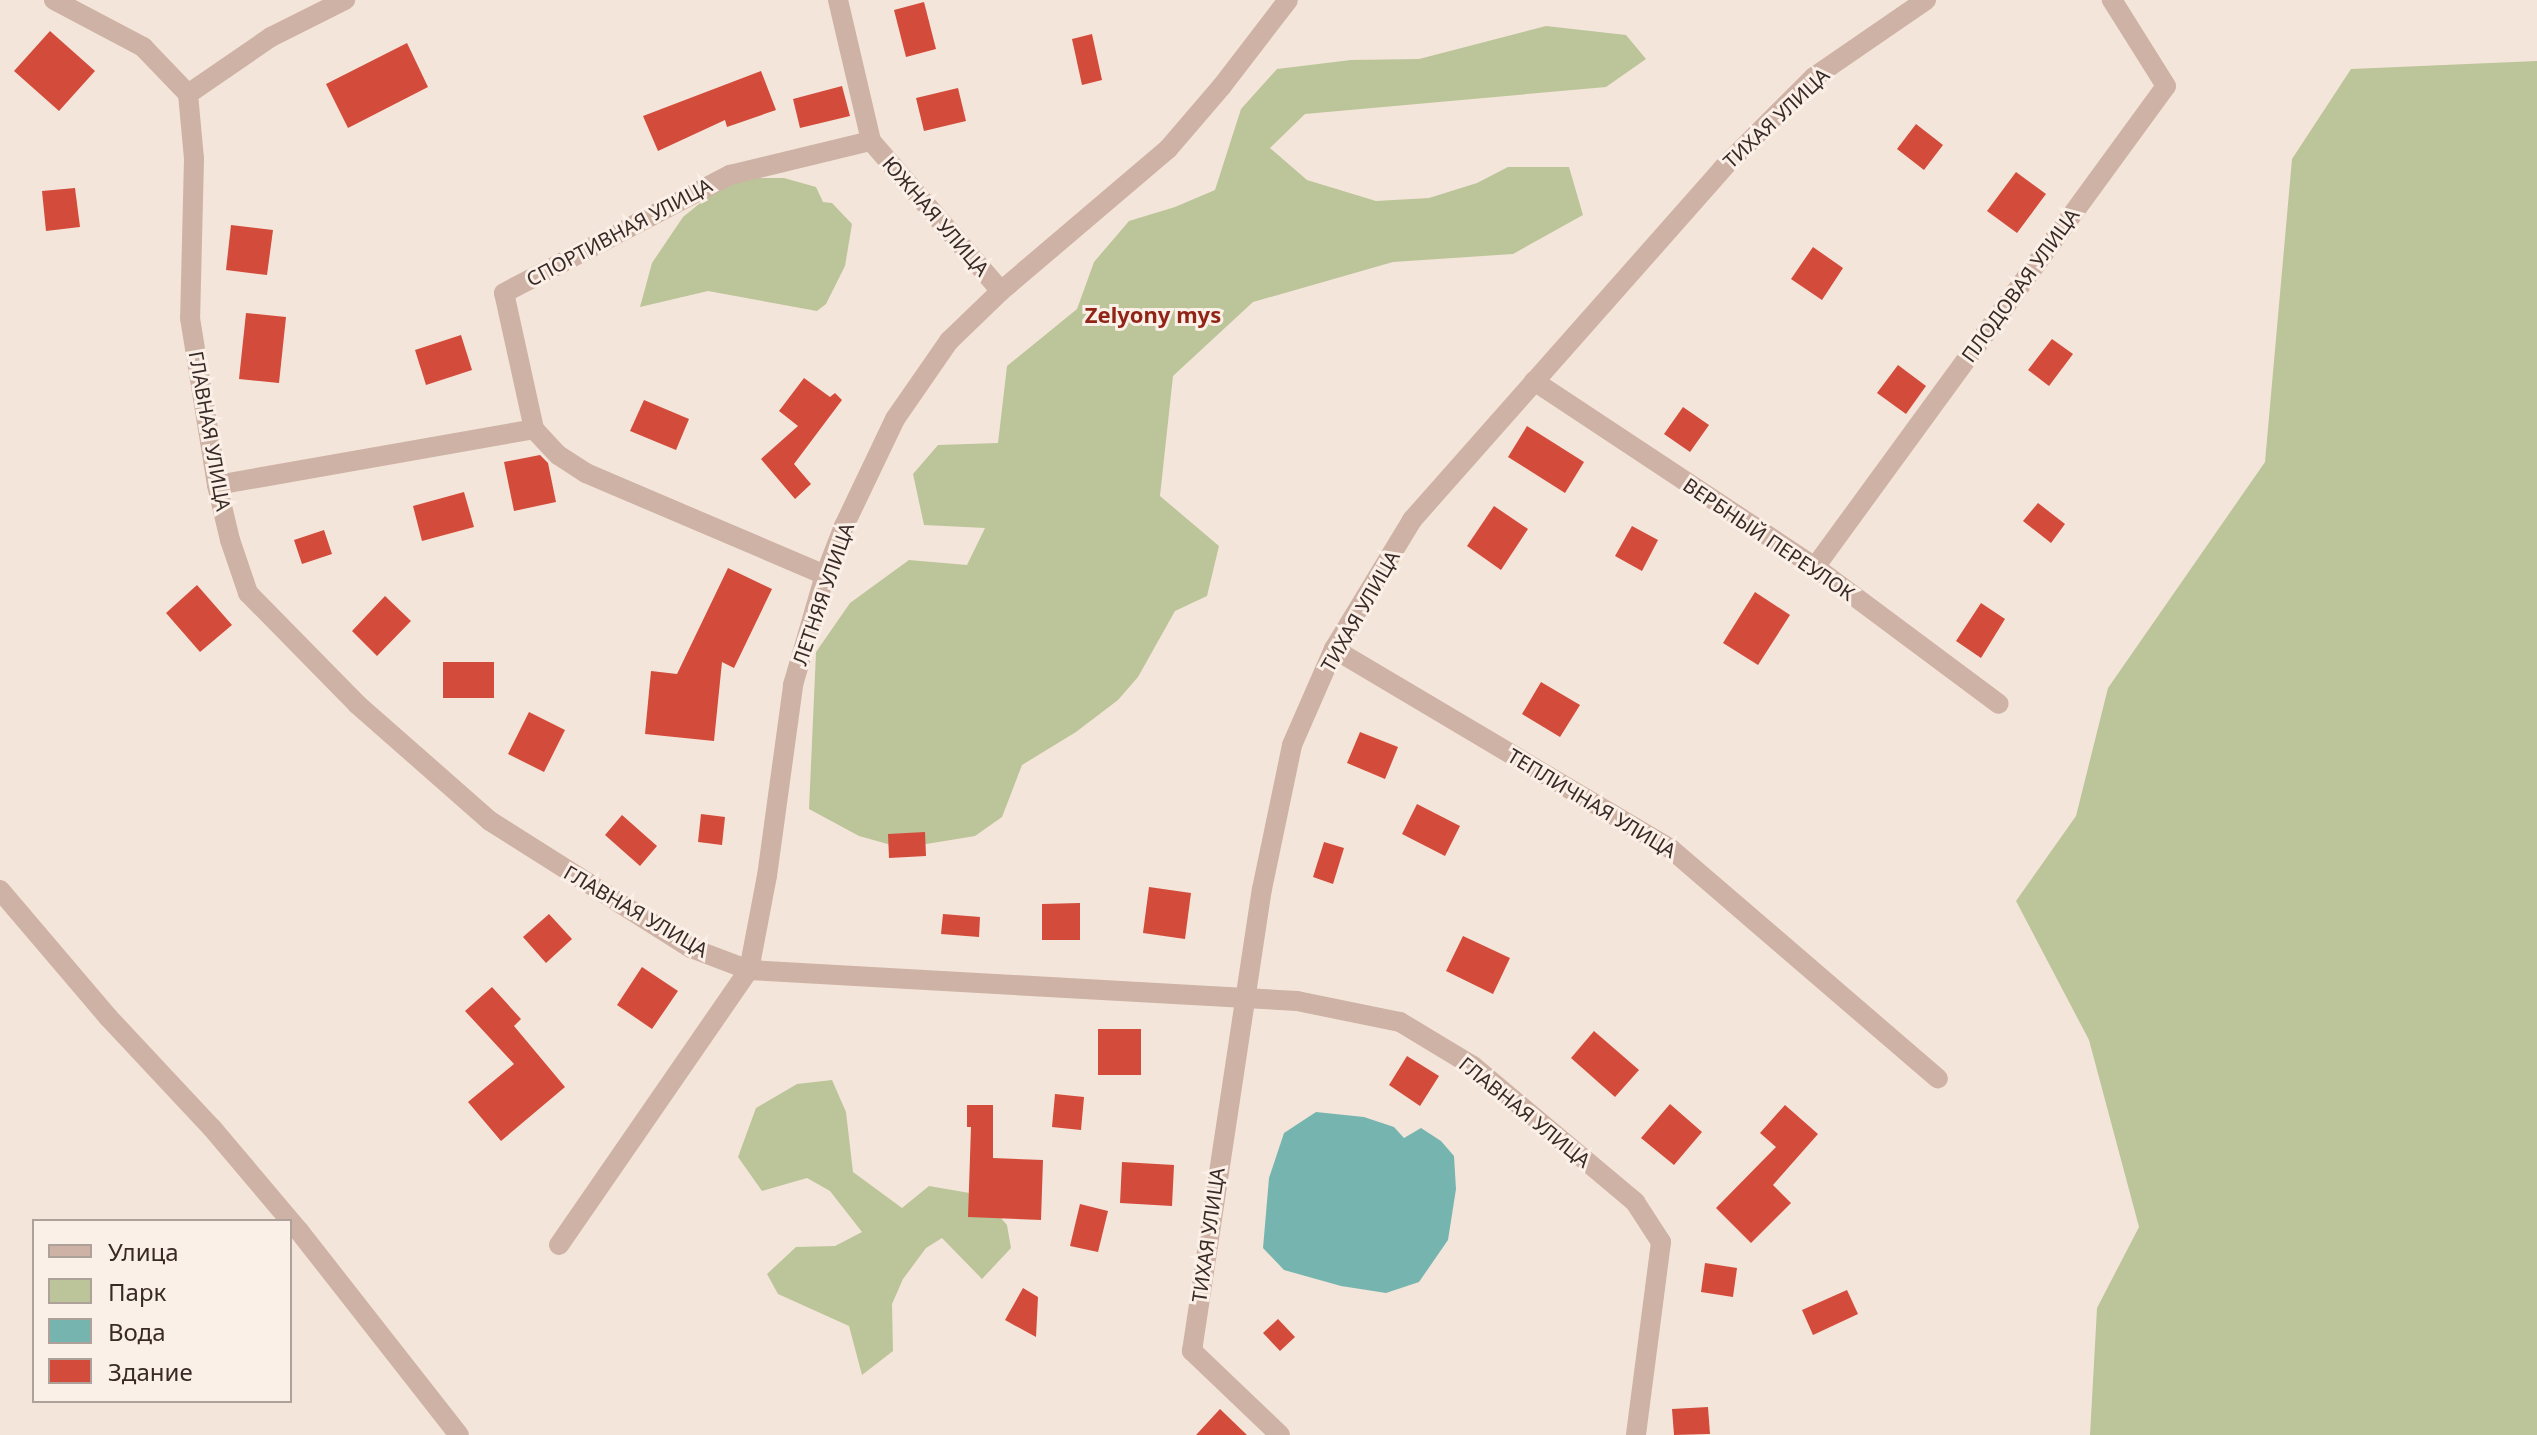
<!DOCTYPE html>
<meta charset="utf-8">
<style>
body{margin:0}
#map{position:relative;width:2537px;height:1435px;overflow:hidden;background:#f4e5da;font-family:"Noto Sans",sans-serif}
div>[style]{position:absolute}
.green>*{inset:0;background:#bcc599}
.water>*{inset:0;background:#76b5af}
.building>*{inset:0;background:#d34b3a}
.street>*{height:20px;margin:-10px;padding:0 10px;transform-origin:10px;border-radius:10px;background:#ceb2a5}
span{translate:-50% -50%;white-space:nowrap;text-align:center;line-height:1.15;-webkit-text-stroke:6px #fbf0e7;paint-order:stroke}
.street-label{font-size:20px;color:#392a27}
.neighbourhood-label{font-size:22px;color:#902417;font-weight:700}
.legend{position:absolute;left:32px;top:1219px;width:260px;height:184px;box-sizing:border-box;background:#fbf0e7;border:2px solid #ada19a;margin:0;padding:10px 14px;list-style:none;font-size:24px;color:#392a27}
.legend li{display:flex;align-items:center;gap:16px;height:40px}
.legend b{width:40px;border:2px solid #ada19a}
</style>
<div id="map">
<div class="green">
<i style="clip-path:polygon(1546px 26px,1626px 35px,1646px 59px,1606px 87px,1305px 114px,1270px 148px,1307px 180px,1376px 201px,1429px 198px,1477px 183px,1508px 167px,1569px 167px,1583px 215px,1513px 254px,1393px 262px,1253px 302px,1173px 376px,1160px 496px,1219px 546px,1207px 596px,1175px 611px,1138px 677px,1118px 700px,1076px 732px,1022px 765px,1002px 817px,975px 836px,902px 848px,859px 836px,809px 809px,816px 652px,850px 603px,909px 560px,967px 565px,985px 528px,924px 525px,913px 474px,938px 445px,998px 443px,1007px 366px,1077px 309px,1094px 262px,1129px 221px,1175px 207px,1215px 190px,1241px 109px,1277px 69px,1351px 60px,1419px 59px)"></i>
<i style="clip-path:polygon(2537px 61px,2537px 1435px,2090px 1435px,2097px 1308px,2139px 1227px,2089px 1040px,2016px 901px,2076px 816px,2108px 688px,2265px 462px,2292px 159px,2351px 69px)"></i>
<i style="clip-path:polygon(744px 178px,784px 178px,816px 187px,823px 202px,832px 203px,852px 224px,845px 266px,826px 304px,817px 311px,708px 291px,640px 307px,652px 263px,683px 217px,715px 191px)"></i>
<i style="clip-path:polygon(832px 1080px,846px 1112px,853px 1172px,902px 1208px,929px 1186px,981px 1195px,1007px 1225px,1011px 1248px,982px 1279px,942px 1238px,926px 1248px,903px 1279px,892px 1304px,893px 1351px,862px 1375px,849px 1326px,778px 1294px,767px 1274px,796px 1247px,835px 1246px,862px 1232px,830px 1191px,807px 1178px,762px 1191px,738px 1157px,756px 1108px,797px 1084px)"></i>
</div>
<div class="water">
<i style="clip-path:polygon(1316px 1112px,1364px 1117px,1394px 1127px,1404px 1138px,1421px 1128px,1441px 1141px,1454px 1156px,1456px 1189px,1448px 1240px,1419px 1282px,1386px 1293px,1341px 1286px,1284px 1270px,1263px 1248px,1269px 1178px,1284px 1133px)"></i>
</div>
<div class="building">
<i style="clip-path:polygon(924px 2px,936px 49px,906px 57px,894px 10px)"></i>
<i style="clip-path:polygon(50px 31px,95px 71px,59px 111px,14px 71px)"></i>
<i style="clip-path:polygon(1092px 34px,1102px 80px,1082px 85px,1072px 39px)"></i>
<i style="clip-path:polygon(407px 43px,428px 87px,348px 128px,326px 84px)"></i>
<i style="clip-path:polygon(761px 71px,776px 110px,727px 127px,725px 120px,658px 151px,643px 116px)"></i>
<i style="clip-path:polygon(842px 86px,850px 116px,800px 128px,793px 99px)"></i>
<i style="clip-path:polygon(958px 88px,966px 121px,924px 131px,916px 98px)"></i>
<i style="clip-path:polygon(1916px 124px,1943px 145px,1924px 170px,1897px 149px)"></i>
<i style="clip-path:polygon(2016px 172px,2046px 194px,2017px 233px,1987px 211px)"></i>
<i style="clip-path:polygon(75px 188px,80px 227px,46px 231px,42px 191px)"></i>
<i style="clip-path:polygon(231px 225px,273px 230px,267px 275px,226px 270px)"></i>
<i style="clip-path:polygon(1813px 247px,1843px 268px,1822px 300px,1791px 279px)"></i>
<i style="clip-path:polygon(246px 313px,286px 317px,279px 383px,239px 379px)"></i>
<i style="clip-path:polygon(461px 335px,472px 370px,426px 385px,415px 350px)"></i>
<i style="clip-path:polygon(2052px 339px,2073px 354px,2049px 386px,2028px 370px)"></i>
<i style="clip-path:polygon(1898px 365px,1926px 386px,1906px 414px,1877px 393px)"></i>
<i style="clip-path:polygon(804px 378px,830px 397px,835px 393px,842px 400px,794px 464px,811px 484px,795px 499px,761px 459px,798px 426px,779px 411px)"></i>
<i style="clip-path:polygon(644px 400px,689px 419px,676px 450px,630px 431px)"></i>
<i style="clip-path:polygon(1683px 407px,1709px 425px,1690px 452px,1664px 434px)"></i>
<i style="clip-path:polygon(1527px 426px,1584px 462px,1565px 493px,1508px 457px)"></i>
<i style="clip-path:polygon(540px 455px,548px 463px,556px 502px,514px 511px,504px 462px)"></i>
<i style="clip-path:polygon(464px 492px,474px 527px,422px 541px,413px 506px)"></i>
<i style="clip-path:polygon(2038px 503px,2065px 524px,2051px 543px,2023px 521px)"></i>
<i style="clip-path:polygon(1494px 506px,1528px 529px,1501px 570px,1467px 546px)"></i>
<i style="clip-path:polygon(1632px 526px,1658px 540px,1642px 571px,1615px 556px)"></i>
<i style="clip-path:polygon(324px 530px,332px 554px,302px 564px,294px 540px)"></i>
<i style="clip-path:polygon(728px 568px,772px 589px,734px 668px,722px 662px,714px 741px,645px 734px,651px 671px,677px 674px)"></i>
<i style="clip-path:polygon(197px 585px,232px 625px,200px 652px,166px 613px)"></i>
<i style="clip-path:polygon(1755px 592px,1790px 615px,1758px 665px,1723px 643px)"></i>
<i style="clip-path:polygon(385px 596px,411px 621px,377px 656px,352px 631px)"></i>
<i style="clip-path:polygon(1981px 603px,2005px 619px,1981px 658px,1956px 641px)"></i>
<i style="clip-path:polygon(443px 662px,494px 662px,494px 698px,443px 698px)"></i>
<i style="clip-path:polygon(1541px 682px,1580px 705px,1560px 737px,1522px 714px)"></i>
<i style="clip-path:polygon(529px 712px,565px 730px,544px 772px,508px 754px)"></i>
<i style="clip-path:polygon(1360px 732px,1398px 747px,1385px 779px,1347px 763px)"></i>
<i style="clip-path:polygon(1417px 804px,1460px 826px,1445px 856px,1402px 834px)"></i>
<i style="clip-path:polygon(701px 814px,725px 817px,722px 845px,698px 842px)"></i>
<i style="clip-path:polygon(622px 815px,657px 846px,640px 866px,605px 835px)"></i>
<i style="clip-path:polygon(925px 832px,926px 856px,889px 858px,888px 834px)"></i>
<i style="clip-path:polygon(1324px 842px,1344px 848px,1333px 884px,1313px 877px)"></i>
<i style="clip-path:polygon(1149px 887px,1191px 893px,1185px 939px,1143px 933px)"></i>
<i style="clip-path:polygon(1080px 903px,1080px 940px,1042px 940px,1042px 904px)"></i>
<i style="clip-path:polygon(549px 914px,572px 939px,546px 963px,523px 937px)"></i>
<i style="clip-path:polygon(943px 914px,980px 917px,979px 937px,941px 934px)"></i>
<i style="clip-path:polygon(1463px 936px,1510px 958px,1493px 994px,1446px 971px)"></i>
<i style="clip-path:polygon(642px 967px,678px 991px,652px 1029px,617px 1005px)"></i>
<i style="clip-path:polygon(492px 987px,521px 1019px,514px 1026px,565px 1087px,501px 1141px,468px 1102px,514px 1064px,465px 1011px)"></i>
<i style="clip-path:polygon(1098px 1029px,1141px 1029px,1141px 1075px,1098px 1075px)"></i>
<i style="clip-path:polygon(1594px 1031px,1639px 1070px,1615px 1097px,1571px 1058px)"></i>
<i style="clip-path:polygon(1407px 1056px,1439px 1076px,1420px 1106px,1389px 1085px)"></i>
<i style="clip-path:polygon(1055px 1094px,1084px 1097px,1081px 1130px,1052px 1127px)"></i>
<i style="clip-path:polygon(1670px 1104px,1702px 1132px,1674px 1165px,1641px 1138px)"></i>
<i style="clip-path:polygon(967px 1105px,993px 1105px,993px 1158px,1043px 1160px,1041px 1220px,968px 1217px,971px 1127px,967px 1127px)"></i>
<i style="clip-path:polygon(1785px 1105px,1818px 1134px,1773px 1185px,1791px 1203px,1751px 1243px,1716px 1208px,1776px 1147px,1760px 1133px)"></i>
<i style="clip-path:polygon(1122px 1162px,1174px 1165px,1172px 1206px,1120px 1203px)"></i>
<i style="clip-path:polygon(1080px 1204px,1108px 1211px,1098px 1252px,1070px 1246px)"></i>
<i style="clip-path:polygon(1705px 1263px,1737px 1268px,1733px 1297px,1701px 1292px)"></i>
<i style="clip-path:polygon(1023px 1288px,1038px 1297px,1036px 1337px,1005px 1320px)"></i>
<i style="clip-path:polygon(1847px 1290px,1858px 1314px,1813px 1335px,1802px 1310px)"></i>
<i style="clip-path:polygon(1278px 1319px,1295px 1337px,1280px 1351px,1263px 1333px)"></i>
<i style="clip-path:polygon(1708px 1407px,1710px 1434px,1674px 1435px,1672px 1409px)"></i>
<i style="clip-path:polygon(1220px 1409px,1247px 1435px,1196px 1435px)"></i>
</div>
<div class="street">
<i style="left:54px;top:0;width:101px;rotate:27.8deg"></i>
<i style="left:143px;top:47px;width:65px;rotate:46.2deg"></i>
<i style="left:188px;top:94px;width:65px;rotate:84.7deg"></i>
<i style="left:194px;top:159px;width:159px;rotate:91.4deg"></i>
<i style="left:190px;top:318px;width:169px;rotate:80.8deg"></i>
<i style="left:217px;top:485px;width:57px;rotate:76.7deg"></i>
<i style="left:230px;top:540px;width:56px;rotate:71.2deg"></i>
<i style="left:248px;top:593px;width:157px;rotate:45.5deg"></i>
<i style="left:358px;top:705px;width:176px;rotate:41.3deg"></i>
<i style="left:490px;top:821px;width:238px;rotate:32.3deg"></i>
<i style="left:691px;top:948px;width:62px;rotate:20.8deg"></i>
<i style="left:749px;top:970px;width:549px;rotate:3.24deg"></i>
<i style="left:1297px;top:1001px;width:105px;rotate:11.5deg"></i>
<i style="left:1400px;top:1022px;width:85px;rotate:31.1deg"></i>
<i style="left:1473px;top:1066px;width:212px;rotate:40deg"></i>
<i style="left:1635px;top:1202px;width:48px;rotate:57deg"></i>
<i style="left:1661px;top:1242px;width:195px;rotate:97.4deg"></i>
<i style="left:838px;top:0;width:145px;rotate:76.8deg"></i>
<i style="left:871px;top:141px;width:198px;rotate:49.1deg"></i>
<i style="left:188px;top:94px;width:101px;rotate:-34.5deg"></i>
<i style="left:271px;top:37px;width:83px;rotate:-26.6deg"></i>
<i style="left:1534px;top:381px;width:337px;rotate:33.5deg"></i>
<i style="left:1815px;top:567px;width:229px;rotate:36.7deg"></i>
<i style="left:217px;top:485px;width:322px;rotate:-10deg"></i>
<i style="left:1815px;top:567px;width:595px;rotate:-53.88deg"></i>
<i style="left:2166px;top:86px;width:102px;rotate:-122.1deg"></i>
<i style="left:825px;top:575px;width:260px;rotate:-156.9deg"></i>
<i style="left:586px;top:473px;width:33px;rotate:-147deg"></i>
<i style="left:558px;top:455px;width:35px;rotate:-133deg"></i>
<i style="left:534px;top:429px;width:139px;rotate:-102.4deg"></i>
<i style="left:504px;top:293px;width:255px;rotate:-27.6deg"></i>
<i style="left:730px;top:175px;width:145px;rotate:-13.6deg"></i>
<i style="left:1334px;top:649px;width:392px;rotate:30.7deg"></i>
<i style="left:1671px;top:849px;width:352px;rotate:40.7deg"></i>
<i style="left:0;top:890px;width:167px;rotate:49.6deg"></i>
<i style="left:108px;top:1017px;width:152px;rotate:46.9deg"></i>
<i style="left:212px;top:1128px;width:135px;rotate:49.8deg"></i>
<i style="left:299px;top:1231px;width:259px;rotate:51.9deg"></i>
<i style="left:559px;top:1245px;width:334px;rotate:-55.4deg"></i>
<i style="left:749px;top:970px;width:96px;rotate:-79.2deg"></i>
<i style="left:767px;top:876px;width:193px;rotate:-82.2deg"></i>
<i style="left:793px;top:685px;width:115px;rotate:-73.8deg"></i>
<i style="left:825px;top:575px;width:53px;rotate:-68.8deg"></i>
<i style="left:844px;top:526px;width:119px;rotate:-64.5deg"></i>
<i style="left:895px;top:419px;width:95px;rotate:-55.3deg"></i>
<i style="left:949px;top:341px;width:72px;rotate:-43.9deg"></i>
<i style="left:1001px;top:291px;width:219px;rotate:-40.4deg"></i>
<i style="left:1168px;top:149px;width:83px;rotate:-49.4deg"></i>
<i style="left:1222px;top:86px;width:108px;rotate:-52.5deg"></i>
<i style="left:1280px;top:1435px;width:122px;rotate:-136.3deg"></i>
<i style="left:1192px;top:1351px;width:467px;rotate:-81.4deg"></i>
<i style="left:1262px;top:889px;width:147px;rotate:-78.2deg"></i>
<i style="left:1292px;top:745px;width:105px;rotate:-66.4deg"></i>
<i style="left:1334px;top:649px;width:151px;rotate:-58.8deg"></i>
<i style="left:1412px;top:520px;width:468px;rotate:-48.5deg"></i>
<i style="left:1722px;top:169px;width:130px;rotate:-45deg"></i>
<i style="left:1814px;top:77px;width:136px;rotate:-34.5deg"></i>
</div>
<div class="street-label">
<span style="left:1776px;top:118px;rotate:-43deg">ТИХАЯ УЛИЦА</span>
<span style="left:936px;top:216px;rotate:49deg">ЮЖНАЯ УЛИЦА</span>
<span style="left:619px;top:232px;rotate:-28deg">СПОРТИВНАЯ УЛИЦА</span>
<span style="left:2020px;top:285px;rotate:-54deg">ПЛОДОВАЯ УЛИЦА</span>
<span style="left:210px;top:431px;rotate:80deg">ГЛАВНАЯ УЛИЦА</span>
<span style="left:1769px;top:539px;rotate:34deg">ВЕРБНЫЙ ПЕРЕУЛОК</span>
<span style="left:823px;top:594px;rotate:-71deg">ЛЕТНЯЯ УЛИЦА</span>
<span style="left:1360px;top:611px;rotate:-60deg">ТИХАЯ УЛИЦА</span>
<span style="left:1592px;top:803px;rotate:31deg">ТЕПЛИЧНАЯ УЛИЦА</span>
<span style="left:636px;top:911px;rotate:30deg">ГЛАВНАЯ УЛИЦА</span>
<span style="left:1525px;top:1112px;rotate:39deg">ГЛАВНАЯ УЛИЦА</span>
<span style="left:1208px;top:1235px;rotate:-82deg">ТИХАЯ УЛИЦА</span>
</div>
<div class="neighbourhood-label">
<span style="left:1153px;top:315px">Zelyony mys</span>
</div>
<ul class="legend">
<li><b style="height:10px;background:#ceb2a5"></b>Улица</li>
<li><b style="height:22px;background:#bcc599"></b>Парк</li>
<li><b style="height:22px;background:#76b5af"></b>Вода</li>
<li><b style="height:22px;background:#d34b3a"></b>Здание</li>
</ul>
</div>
